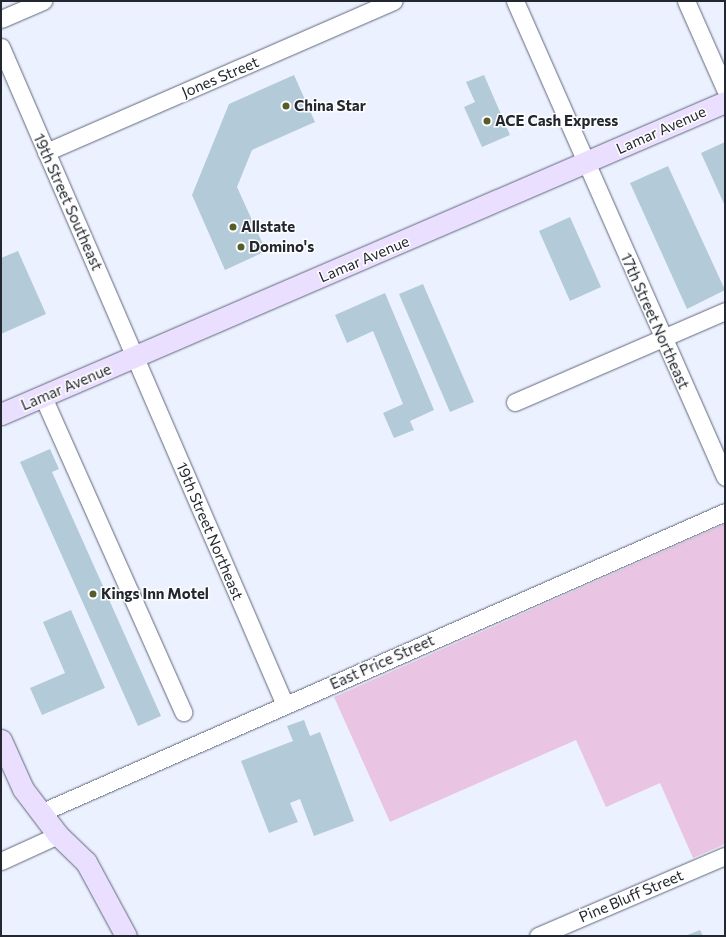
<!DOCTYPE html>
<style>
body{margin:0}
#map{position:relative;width:726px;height:937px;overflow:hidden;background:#ecf1ff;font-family:Commissioner,sans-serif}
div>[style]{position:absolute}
.green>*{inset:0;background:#e9c4e3}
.building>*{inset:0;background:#b3cad9}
.roads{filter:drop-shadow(0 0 1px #5f677b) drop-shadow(0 0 1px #5f677b)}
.minor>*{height:17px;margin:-8.5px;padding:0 8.5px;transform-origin:8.5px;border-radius:8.5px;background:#fff}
.major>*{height:21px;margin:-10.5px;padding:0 10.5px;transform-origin:10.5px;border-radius:10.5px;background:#eadfff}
.dots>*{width:11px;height:11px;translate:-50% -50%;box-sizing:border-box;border:2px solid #fefefe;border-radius:50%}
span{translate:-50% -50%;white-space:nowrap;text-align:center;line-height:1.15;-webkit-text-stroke:3px #fefefe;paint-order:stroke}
.street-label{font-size:15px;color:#23272f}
.poi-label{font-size:15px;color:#23272f;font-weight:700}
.left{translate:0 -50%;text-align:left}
.frame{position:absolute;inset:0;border:2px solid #23272f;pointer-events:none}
</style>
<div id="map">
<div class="green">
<i style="clip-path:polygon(725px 524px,725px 844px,693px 858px,660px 783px,606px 807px,576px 740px,390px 822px,334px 697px)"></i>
</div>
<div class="building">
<i style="clip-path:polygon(294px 75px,315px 122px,252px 150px,237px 187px,266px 251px,225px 270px,192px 195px,229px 104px)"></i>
<i style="clip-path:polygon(484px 75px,510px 135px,482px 147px,464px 107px,475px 102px,466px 82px)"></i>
<i style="clip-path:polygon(725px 142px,725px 206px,701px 153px)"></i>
<i style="clip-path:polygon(668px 166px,725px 290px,687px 309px,630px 183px)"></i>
<i style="clip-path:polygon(570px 217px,601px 287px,570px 301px,539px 231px)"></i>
<i style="clip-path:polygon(18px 251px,46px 314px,1px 334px,1px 258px)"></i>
<i style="clip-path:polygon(423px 284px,474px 402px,450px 412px,399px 294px)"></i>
<i style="clip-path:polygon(385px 293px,434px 410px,410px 421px,414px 430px,394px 438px,383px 413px,403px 404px,373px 331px,347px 343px,335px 315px)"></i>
<i style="clip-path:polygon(50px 449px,59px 469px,52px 472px,161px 716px,138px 726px,20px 462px)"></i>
<i style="clip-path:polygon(71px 610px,105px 688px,42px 715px,30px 688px,65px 673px,43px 622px)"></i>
<i style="clip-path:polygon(304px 720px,310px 736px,320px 732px,354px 821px,314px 836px,300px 799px,290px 803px,298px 822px,269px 833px,241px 761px,293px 741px,287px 726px)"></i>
<i style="clip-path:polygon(700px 930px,703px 936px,685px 936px)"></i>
</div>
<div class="roads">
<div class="minor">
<i style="left:515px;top:1px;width:520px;rotate:66.19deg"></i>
<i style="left:686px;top:1px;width:96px;rotate:66.1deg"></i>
<i style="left:1px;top:19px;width:46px;rotate:-23.2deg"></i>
<i style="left:1px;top:47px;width:717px;rotate:66.65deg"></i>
<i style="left:46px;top:152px;width:379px;rotate:-23.5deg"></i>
<i style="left:43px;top:397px;width:345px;rotate:66deg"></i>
<i style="left:515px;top:402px;width:229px;rotate:-23.4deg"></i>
<i style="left:40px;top:813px;width:748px;rotate:-23.72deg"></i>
<i style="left:1px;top:861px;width:63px;rotate:-24.5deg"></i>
<i style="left:538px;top:936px;width:203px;rotate:-23.2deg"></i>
</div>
<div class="major">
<i style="left:1px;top:414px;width:788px;rotate:-23.31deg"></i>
<i style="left:1px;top:740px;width:54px;rotate:65.8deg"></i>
<i style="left:23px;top:789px;width:58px;rotate:52.7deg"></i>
<i style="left:58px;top:835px;width:39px;rotate:44deg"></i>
<i style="left:86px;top:862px;width:84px;rotate:61.6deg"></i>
</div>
</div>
<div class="dots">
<i style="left:286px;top:106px;background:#565d2b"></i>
<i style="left:487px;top:121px;background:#565d2b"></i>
<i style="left:233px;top:227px;background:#565d2b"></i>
<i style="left:241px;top:247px;background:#565d2b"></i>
<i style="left:93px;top:594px;background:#565d2b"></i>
</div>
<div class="street-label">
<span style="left:220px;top:77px;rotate:-23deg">Jones Street</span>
<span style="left:661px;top:130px;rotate:-24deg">Lamar Avenue</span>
<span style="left:68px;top:202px;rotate:66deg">19th Street Southeast</span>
<span style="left:364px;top:259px;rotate:-23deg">Lamar Avenue</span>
<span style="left:655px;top:321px;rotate:66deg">17th Street Northeast</span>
<span style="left:66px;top:387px;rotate:-23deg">Lamar Avenue</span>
<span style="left:210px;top:531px;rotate:67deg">19th Street Northeast</span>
<span style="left:382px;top:662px;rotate:-24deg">East Price Street</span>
<span style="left:631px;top:896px;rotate:-23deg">Pine Bluff Street</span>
</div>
<div class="poi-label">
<span class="left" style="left:294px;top:106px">China Star</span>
<span class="left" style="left:495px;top:121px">ACE Cash Express</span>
<span class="left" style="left:241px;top:227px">Allstate</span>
<span class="left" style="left:249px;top:247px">Domino's</span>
<span class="left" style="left:101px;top:594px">Kings Inn Motel</span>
</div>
<div class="frame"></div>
</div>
